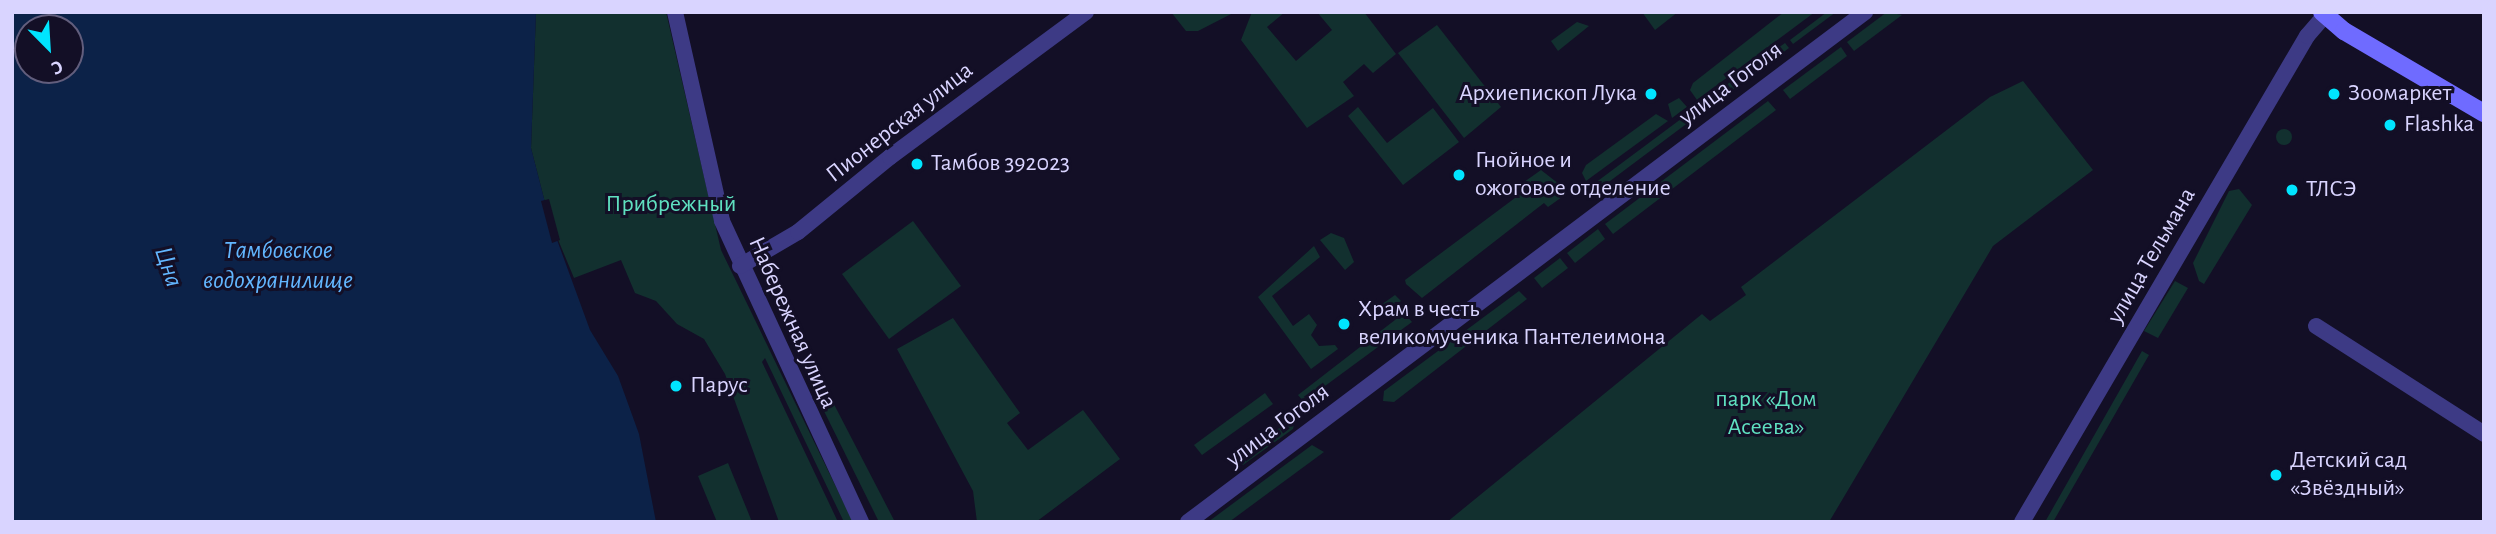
<!DOCTYPE html>
<meta charset="utf-8">
<style>
body{margin:0}
#map{position:relative;width:2496px;height:534px;overflow:hidden;background:#130f26;font-family:"Alegreya Sans",sans-serif}
div>[style]{position:absolute}
.green>*{inset:0;background:#12302f}
.round{border-radius:50%}
.water>*{inset:0;background:#0c2248}
.pier>*{inset:0;background:#130f26}
.minor>*{height:16px;margin:-8px;padding:0 8px;transform-origin:8px;border-radius:8px;background:#3d3a85}
.secondary>*{height:18px;margin:-9px;padding:0 9px;transform-origin:9px;border-radius:9px;background:#6f6bff}
.dots>*{width:19px;height:19px;translate:-50% -50%;box-sizing:border-box;border:4px solid #130f26;border-radius:50%}
span{translate:-50% -50%;white-space:nowrap;text-align:center;line-height:1.15;-webkit-text-stroke:6px #130f26;paint-order:stroke}
.street-label{font-size:24px;color:#d9d4ff}
.poi-label{font-size:24px;color:#d9d4ff}
.right{translate:-100% -50%;text-align:right}
.left{translate:0 -50%;text-align:left}
.park-label{font-size:24px;color:#5fe0c0}
.water-label{font-size:26px;color:#62b6ff;font-style:italic}
.frame{position:absolute;inset:0;border:14px solid #d9d4ff;pointer-events:none}
.north{position:absolute;left:14px;top:14px;width:70px;height:70px;box-sizing:border-box;background:#130f26;border:2px solid #625e7d;border-radius:50%;rotate:156deg;font-size:19px;font-weight:700;line-height:28px;text-align:center;color:#d9d4ff}
.north::after{content:'';display:block;margin:auto;width:24px;height:32px;background:#00e5ff;clip-path:polygon(50% 0,100% 100%,50% 72%,0 100%)}
</style>
<div id="map">
<div class="green">
<i style="clip-path:polygon(536px 12px,666px 12px,721px 250px,853px 522px,844px 522px,765px 358px,762px 362px,838px 522px,779px 522px,725px 374px,704px 339px,677px 324px,656px 301px,635px 293px,621px 260px,574px 278px,549px 218px,531px 148px)"></i>
<i style="clip-path:polygon(1171px 12px,1235px 12px,1198px 31px,1186px 31px)"></i>
<i style="clip-path:polygon(1252px 12px,1285px 12px,1267px 27px,1296px 61px,1332px 30px,1317px 12px,1364px 12px,1396px 54px,1373px 73px,1364px 64px,1343px 82px,1354px 96px,1307px 128px,1241px 40px)"></i>
<i style="clip-path:polygon(1642px 12px,1678px 12px,1655px 30px)"></i>
<i style="clip-path:polygon(1784px 12px,1815px 12px,1697px 100px,1690px 90px,1693px 83px)"></i>
<i style="clip-path:polygon(1827px 12px,1836px 12px,1793px 44px,1790px 40px)"></i>
<i style="clip-path:polygon(1887px 12px,1902px 15px,1854px 51px,1847px 42px)"></i>
<i style="clip-path:polygon(1577px 22px,1589px 26px,1558px 51px,1551px 41px)"></i>
<i style="clip-path:polygon(1437px 25px,1501px 107px,1464px 138px,1398px 53px)"></i>
<i style="clip-path:polygon(1785px 43px,1789px 48px,1716px 102px,1713px 109px,1704px 107px,1701px 103px)"></i>
<i style="clip-path:polygon(1841px 47px,1847px 56px,1790px 99px,1783px 90px)"></i>
<i style="clip-path:polygon(2023px 81px,2093px 170px,1993px 246px,1829px 522px,1447px 522px,1702px 314px,1710px 321px,1746px 295px,1741px 287px,1990px 97px)"></i>
<i style="clip-path:polygon(1679px 98px,1687px 107px,1672px 118px,1668px 104px)"></i>
<i style="clip-path:polygon(1768px 101px,1776px 110px,1613px 234px,1605px 224px)"></i>
<i style="clip-path:polygon(1358px 107px,1387px 143px,1433px 108px,1459px 142px,1403px 185px,1348px 116px)"></i>
<i style="clip-path:polygon(1693px 110px,1697px 116px,1606px 184px,1603px 192px,1595px 192px,1591px 186px)"></i>
<i style="clip-path:polygon(1656px 114px,1668px 121px,1586px 181px,1582px 173px,1586px 165px)"></i>
<i class="round" style="left:2276px;top:129px;width:16px;height:16px"></i>
<i style="clip-path:polygon(1541px 170px,1559px 184px,1555px 188px,1562px 197px,1548px 207px,1544px 203px,1422px 298px,1406px 284px,1405px 280px,1523px 192px,1524px 182px)"></i>
<i style="clip-path:polygon(2239px 189px,2252px 205px,2204px 284px,2199px 281px,2193px 263px,2229px 191px)"></i>
<i style="clip-path:polygon(913px 221px,961px 286px,889px 339px,842px 274px)"></i>
<i style="clip-path:polygon(1598px 229px,1605px 239px,1575px 263px,1567px 253px)"></i>
<i style="clip-path:polygon(1331px 233px,1344px 238px,1354px 262px,1345px 270px,1320px 240px)"></i>
<i style="clip-path:polygon(1314px 246px,1320px 257px,1272px 296px,1293px 326px,1309px 314px,1317px 325px,1311px 335px,1319px 346px,1335px 345px,1338px 349px,1311px 369px,1258px 297px)"></i>
<i style="clip-path:polygon(1560px 258px,1568px 268px,1542px 288px,1534px 278px)"></i>
<i style="clip-path:polygon(2175px 281px,2188px 288px,2158px 338px,2144px 331px)"></i>
<i style="clip-path:polygon(1519px 291px,1527px 299px,1394px 402px,1383px 401px,1384px 391px)"></i>
<i style="clip-path:polygon(1395px 295px,1401px 301px,1382px 315px,1378px 307px)"></i>
<i style="clip-path:polygon(1404px 313px,1412px 322px,1310px 397px,1303px 401px,1298px 395px)"></i>
<i style="clip-path:polygon(953px 318px,1020px 413px,1007px 423px,1028px 450px,1083px 410px,1120px 459px,1036px 522px,977px 522px,973px 491px,897px 349px)"></i>
<i style="clip-path:polygon(2142px 351px,2149px 355px,2053px 522px,2045px 522px)"></i>
<i style="clip-path:polygon(824px 385px,895px 522px,879px 522px,819px 401px,819px 389px)"></i>
<i style="clip-path:polygon(1265px 393px,1273px 404px,1202px 455px,1194px 445px)"></i>
<i style="clip-path:polygon(1296px 416px,1293px 429px,1243px 465px,1231px 463px)"></i>
<i style="clip-path:polygon(1312px 445px,1324px 452px,1229px 522px,1208px 522px)"></i>
<i style="clip-path:polygon(728px 463px,748px 512px,752px 522px,717px 522px,698px 476px)"></i>
</div>
<div class="water">
<i style="clip-path:polygon(evenodd,12px 12px,536px 12px,531px 148px,549px 218px,590px 330px,618px 376px,639px 434px,656px 522px,12px 522px,12px 12px,28px 28px,70px 28px,70px 70px,28px 70px,28px 28px)"></i>
</div>
<div class="pier">
<i style="clip-path:polygon(549px 199px,560px 240px,552px 243px,541px 201px)"></i>
</div>
<div class="minor">
<i style="left:675px;top:12px;width:214px;rotate:77.3deg"></i>
<i style="left:722px;top:221px;width:332px;rotate:65.2deg"></i>
<i style="left:740px;top:266px;width:67px;rotate:-30.4deg"></i>
<i style="left:798px;top:232px;width:119px;rotate:-39.2deg"></i>
<i style="left:890px;top:157px;width:244px;rotate:-36.5deg"></i>
<i style="left:2316px;top:326px;width:200px;rotate:32.7deg"></i>
<i style="left:1188px;top:522px;width:848px;rotate:-36.99deg"></i>
<i style="left:2022px;top:522px;width:563px;rotate:-59.61deg"></i>
<i style="left:2307px;top:36px;width:28px;rotate:-49deg"></i>
</div>
<div class="secondary">
<i style="left:2322px;top:12px;width:29px;rotate:41deg"></i>
<i style="left:2344px;top:31px;width:162px;rotate:30.4deg"></i>
</div>
<div class="dots">
<i style="left:1651px;top:94px;background:#00e5ff"></i>
<i style="left:2334px;top:94px;background:#00e5ff"></i>
<i style="left:2390px;top:125px;background:#00e5ff"></i>
<i style="left:917px;top:164px;background:#00e5ff"></i>
<i style="left:1459px;top:175px;background:#00e5ff"></i>
<i style="left:2292px;top:190px;background:#00e5ff"></i>
<i style="left:1344px;top:324px;background:#00e5ff"></i>
<i style="left:676px;top:386px;background:#00e5ff"></i>
<i style="left:2276px;top:475px;background:#00e5ff"></i>
</div>
<div class="street-label">
<span style="left:1731px;top:84px;rotate:-37deg">улица Гоголя</span>
<span style="left:900px;top:123px;rotate:-38deg">Пионерская улица</span>
<span style="left:2152px;top:256px;rotate:-60deg">улица Тельмана</span>
<span style="left:792px;top:323px;rotate:66deg">Набережная улица</span>
<span style="left:1278px;top:426px;rotate:-37deg">улица Гоголя</span>
</div>
<div class="poi-label">
<span class="right" style="left:1637px;top:94px">Архиепископ Лука</span>
<span class="left" style="left:2348px;top:94px">Зоомаркет</span>
<span class="left" style="left:2404px;top:125px">Flashka</span>
<span class="left" style="left:1475px;top:175px">Гнойное и<br>ожоговое отделение</span>
<span class="left" style="left:931px;top:164px">Тамбов 392023</span>
<span class="left" style="left:2306px;top:190px">ТЛСЭ</span>
<span class="left" style="left:1358px;top:324px">Храм в честь<br>великомученика Пантелеимона</span>
<span class="left" style="left:690px;top:386px">Парус</span>
<span class="left" style="left:2290px;top:475px">Детский сад<br>«Звёздный»</span>
</div>
<div class="park-label">
<span style="left:671px;top:205px">Прибрежный</span>
<span style="left:1766px;top:414px">парк «Дом<br>Асеева»</span>
</div>
<div class="water-label">
<span style="left:278px;top:266px">Тамбовское<br>водохранилище</span>
<span style="left:168px;top:267px;rotate:71deg">Цна</span>
</div>
<div class="frame"></div>
<div class="north">С</div>
</div>
